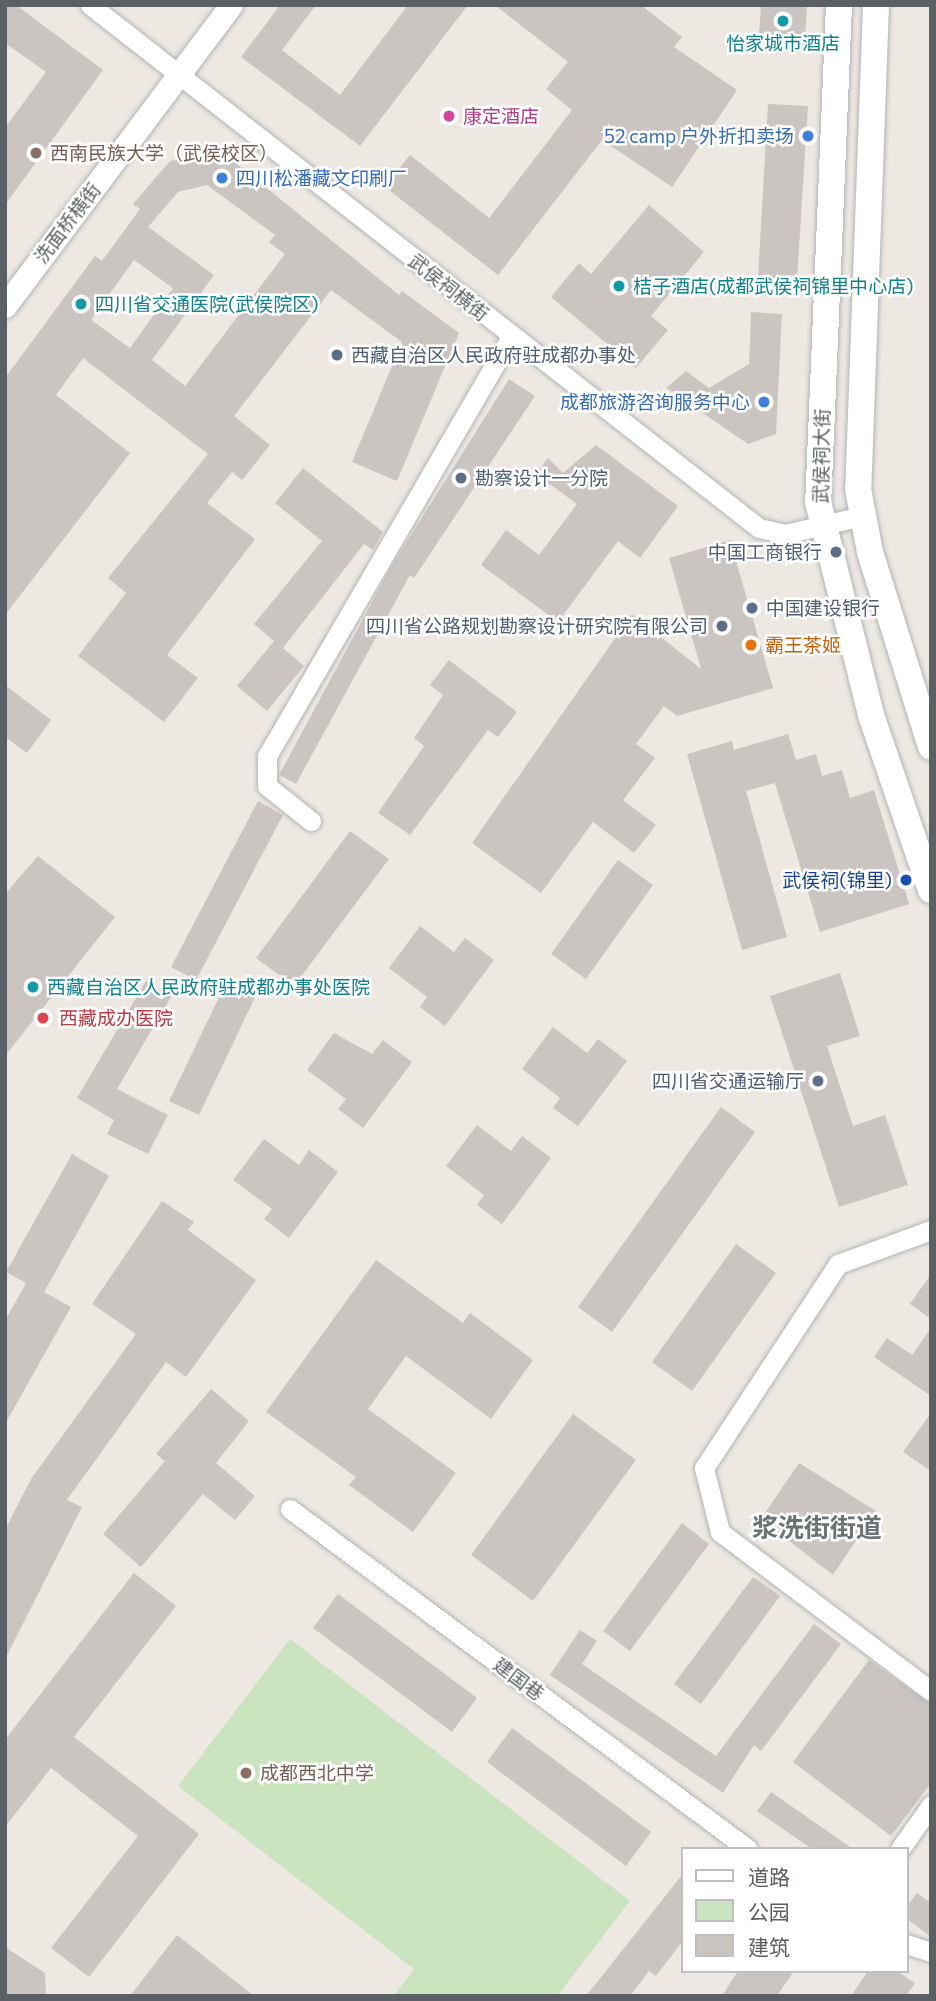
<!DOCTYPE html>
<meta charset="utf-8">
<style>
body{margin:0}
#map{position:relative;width:936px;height:2001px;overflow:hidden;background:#ede8e2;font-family:Commissioner,"Noto Sans SC",sans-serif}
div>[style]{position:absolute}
.green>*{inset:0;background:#c9e4bf}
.building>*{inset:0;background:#cac5c1}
.roads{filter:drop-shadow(0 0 2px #b0b5b7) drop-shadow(0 0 2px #b0b5b7)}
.minor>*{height:19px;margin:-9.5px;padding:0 9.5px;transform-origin:9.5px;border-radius:9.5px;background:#fff}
.tertiary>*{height:23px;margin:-11.5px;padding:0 11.5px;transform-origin:11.5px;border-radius:11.5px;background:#fff}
.secondary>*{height:26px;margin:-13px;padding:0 13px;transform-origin:13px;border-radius:13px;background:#fff}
.dots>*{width:19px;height:19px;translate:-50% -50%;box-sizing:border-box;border:4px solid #fff;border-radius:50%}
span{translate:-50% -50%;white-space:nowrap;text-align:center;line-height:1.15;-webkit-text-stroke:5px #fff;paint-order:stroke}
.culture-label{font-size:19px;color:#0d838f}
.left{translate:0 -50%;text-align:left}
.hotel-label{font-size:19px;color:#b23c85}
.shop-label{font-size:19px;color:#366cbe}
.right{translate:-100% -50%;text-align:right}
.education-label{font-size:19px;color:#785e54}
.street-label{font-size:19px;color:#5a6063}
.service-label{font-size:19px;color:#4e5e75}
.food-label{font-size:19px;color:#c56008}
.transit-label{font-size:19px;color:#164399}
.health-label{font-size:19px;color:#be3a42}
.district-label{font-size:26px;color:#6b7375;font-weight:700}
.frame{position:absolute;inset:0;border:7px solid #5a6063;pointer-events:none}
.legend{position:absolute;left:681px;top:1847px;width:228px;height:126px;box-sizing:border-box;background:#fff;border:2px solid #bdbfc1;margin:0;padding:9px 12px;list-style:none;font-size:21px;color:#5a6063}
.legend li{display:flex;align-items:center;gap:14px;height:35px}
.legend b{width:35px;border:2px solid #bdbfc1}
</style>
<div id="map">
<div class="green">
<i style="clip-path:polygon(290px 1639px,630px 1901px,557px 1996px,394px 1996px,414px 1969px,178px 1786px)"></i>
</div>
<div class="building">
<i style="clip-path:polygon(5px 5px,16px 5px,103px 70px,5px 205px,5px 128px,46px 72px,5px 43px)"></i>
<i style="clip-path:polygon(280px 5px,316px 5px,282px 50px,340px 95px,408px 5px,468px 5px,360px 146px,241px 57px)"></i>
<i style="clip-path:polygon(495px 5px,641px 5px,682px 37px,674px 47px,737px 90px,672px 187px,602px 140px,498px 275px,385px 187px,410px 155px,489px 218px,572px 110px,546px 89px,568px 62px)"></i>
<i style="clip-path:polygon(761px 5px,807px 5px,805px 39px,759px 36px)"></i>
<i style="clip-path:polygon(768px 104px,808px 106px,797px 280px,758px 277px)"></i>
<i style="clip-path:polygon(evenodd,222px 152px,399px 295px,402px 291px,459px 333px,397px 481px,352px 462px,402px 342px,331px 290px,234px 416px,270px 445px,242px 480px,232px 472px,207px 503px,255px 539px,167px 655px,198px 678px,164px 722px,78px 656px,126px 593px,108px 578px,208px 454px,83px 358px,56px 395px,130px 453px,5px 615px,5px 378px,95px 256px,102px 261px,140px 209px,133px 204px,170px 161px,222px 152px,207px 185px,275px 235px,269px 242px,285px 254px,185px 386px,152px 360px,214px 275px,148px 227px,178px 192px,207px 185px,222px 152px,134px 260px,173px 288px,130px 348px,91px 320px,134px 260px)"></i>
<i style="clip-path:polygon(649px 205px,704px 252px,651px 316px,668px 330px,636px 368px,551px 297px,579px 263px,591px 274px)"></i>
<i style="clip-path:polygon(751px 312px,782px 314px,776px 434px,748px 444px,666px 388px,686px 371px,709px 388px,749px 364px)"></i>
<i style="clip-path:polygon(509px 379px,535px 396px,414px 578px,410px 575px,296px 784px,279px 775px,391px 567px)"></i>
<i style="clip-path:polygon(596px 445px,678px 506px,640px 558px,618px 541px,558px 622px,481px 565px,506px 530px,539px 555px,577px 504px,536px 474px,548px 458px,563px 473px)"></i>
<i style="clip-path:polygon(303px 468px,383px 532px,373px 550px,364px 544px,283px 648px,304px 666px,267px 711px,237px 686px,274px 641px,254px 624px,322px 541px,275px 503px)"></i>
<i style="clip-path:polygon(730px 540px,773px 688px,677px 716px,664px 706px,636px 744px,655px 758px,623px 800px,656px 825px,634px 853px,593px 822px,541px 893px,472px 843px,632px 614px,701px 669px,669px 558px)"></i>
<i style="clip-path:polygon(449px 660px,517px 712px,498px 737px,488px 730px,410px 835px,378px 813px,424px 746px,414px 738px,443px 695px,430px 685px)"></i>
<i style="clip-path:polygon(5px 685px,51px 720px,27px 753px,5px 737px)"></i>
<i style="clip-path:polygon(788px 734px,796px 760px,816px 754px,822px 776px,842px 770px,850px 798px,874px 790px,909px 904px,820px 932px,775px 783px,746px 791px,787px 937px,742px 950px,687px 754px,732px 741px,734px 750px)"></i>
<i style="clip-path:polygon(258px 801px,283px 815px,196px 980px,171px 967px)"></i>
<i style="clip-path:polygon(350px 831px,389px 859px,294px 986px,256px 958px)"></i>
<i style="clip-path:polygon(38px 856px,115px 917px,5px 1056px,5px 894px)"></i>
<i style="clip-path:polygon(618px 860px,653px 885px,586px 979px,551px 954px)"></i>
<i style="clip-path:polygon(420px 926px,454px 952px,465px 938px,494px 960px,445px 1026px,420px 1007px,427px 997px,389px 968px)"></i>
<i style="clip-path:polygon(840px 973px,860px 1036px,827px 1046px,853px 1126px,885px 1115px,908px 1185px,839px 1207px,770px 996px)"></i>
<i style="clip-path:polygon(146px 981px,171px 997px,117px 1089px,168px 1115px,148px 1154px,107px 1134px,114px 1120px,77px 1098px)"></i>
<i style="clip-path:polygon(227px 981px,256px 995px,199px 1115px,169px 1101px)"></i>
<i style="clip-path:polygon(553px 1027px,587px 1053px,598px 1039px,627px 1061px,578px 1126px,553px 1108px,560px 1098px,522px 1069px)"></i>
<i style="clip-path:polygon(334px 1033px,372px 1054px,383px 1040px,412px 1062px,363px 1128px,338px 1109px,346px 1099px,307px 1070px)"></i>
<i style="clip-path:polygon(721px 1107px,755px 1132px,612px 1332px,578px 1307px)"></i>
<i style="clip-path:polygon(477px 1125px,511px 1151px,522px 1136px,551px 1158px,502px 1224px,477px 1205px,484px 1195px,446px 1166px)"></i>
<i style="clip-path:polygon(264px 1139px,299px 1165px,309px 1150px,338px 1172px,289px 1238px,264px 1219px,272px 1209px,233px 1180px)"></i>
<i style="clip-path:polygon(72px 1154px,109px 1176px,44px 1292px,71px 1307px,5px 1424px,5px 1321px,26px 1283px,6px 1272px)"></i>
<i style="clip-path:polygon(162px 1201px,194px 1222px,188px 1230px,256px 1280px,186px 1377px,166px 1362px,67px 1500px,82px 1507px,5px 1659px,5px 1530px,31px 1479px,136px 1334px,92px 1304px)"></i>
<i style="clip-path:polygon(736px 1244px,776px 1273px,692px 1391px,652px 1362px)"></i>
<i style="clip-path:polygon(376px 1260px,463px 1323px,470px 1313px,533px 1360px,491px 1419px,406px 1356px,368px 1409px,456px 1473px,413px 1532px,349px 1485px,356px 1477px,266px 1412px)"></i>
<i style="clip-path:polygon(931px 1274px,931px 1319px,910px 1304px)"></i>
<i style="clip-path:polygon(931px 1328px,931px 1396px,874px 1357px,887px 1338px,912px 1355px)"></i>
<i style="clip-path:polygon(211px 1389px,249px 1421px,216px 1463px,255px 1496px,235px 1520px,203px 1494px,141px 1567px,103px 1534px,165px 1461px,156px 1454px)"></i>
<i style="clip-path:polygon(931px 1413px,931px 1471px,903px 1452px)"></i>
<i style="clip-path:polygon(573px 1414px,636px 1460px,533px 1601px,471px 1555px)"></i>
<i style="clip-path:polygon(799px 1463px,876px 1511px,833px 1575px,761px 1519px)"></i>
<i style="clip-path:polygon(682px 1523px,709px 1544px,630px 1651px,603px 1631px)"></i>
<i style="clip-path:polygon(134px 1573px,176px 1606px,74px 1737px,199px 1834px,89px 1977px,51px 1948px,138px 1836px,51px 1768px,5px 1827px,5px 1740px)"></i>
<i style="clip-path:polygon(753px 1577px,780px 1596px,701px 1704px,674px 1684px)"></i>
<i style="clip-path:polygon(338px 1594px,477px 1698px,452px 1732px,313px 1628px)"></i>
<i style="clip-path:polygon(814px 1624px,841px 1644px,761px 1751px,754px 1745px,723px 1793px,550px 1675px,580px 1630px,597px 1641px,582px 1664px,716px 1756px)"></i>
<i style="clip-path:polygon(869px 1660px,931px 1704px,931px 1783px,891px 1836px,793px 1762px)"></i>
<i style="clip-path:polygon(512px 1728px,651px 1832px,626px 1866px,487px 1762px)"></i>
<i style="clip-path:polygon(771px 1792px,853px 1849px,812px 1849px,757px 1811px)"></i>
<i style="clip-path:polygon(682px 1875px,682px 1942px,656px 1976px,649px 1971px,630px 1996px,586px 1996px)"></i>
<i style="clip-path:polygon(917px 1893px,931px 1903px,931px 1937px,906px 1918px,906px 1907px)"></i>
<i style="clip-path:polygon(177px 1935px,254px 1996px,130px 1996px)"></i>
<i style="clip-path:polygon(5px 1947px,45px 1973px,46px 1996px,5px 1996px)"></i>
<i style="clip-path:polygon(738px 1971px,794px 1971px,777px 1996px,722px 1996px)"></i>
<i style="clip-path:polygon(868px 1971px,897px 1971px,915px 1983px,906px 1996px,851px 1996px)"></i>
</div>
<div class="roads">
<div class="minor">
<i style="left:90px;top:5px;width:849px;rotate:38.02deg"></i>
<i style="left:759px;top:528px;width:27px;rotate:13deg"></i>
<i style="left:785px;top:534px;width:79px;rotate:-13.2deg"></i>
<i style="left:311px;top:821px;width:56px;rotate:-141.5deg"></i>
<i style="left:267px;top:786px;width:30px;rotate:-90deg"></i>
<i style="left:267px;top:756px;width:486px;rotate:-59.8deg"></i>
<i style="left:931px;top:1230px;width:99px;rotate:159.9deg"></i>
<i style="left:838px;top:1264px;width:244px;rotate:123.3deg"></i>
<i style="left:704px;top:1468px;width:66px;rotate:76deg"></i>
<i style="left:720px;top:1532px;width:264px;rotate:37deg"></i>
<i style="left:290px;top:1509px;width:570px;rotate:36.59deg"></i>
<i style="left:900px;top:1849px;width:54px;rotate:-54.8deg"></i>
<i style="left:906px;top:1944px;width:26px;rotate:18deg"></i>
</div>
<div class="tertiary">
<i style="left:5px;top:306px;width:376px;rotate:-53.1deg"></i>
</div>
<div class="secondary">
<i style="left:839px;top:5px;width:497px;rotate:92.4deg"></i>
<i style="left:818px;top:502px;width:219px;rotate:76deg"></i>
<i style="left:871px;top:715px;width:185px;rotate:71.1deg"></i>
<i style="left:876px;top:5px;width:484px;rotate:92.1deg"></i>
<i style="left:858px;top:489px;width:64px;rotate:79.2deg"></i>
<i style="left:870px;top:552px;width:204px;rotate:72.6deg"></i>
</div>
</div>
<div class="dots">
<i style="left:783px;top:21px;background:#0f9aa8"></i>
<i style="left:449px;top:116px;background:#d1479c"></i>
<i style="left:808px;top:136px;background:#3f7fe0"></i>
<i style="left:36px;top:153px;background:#8d6e63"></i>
<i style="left:222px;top:178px;background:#3f7fe0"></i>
<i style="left:619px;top:286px;background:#0f9aa8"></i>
<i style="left:81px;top:304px;background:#0f9aa8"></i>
<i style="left:337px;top:355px;background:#5c6f8a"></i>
<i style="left:764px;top:402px;background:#3f7fe0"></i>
<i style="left:461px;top:478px;background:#5c6f8a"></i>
<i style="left:836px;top:552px;background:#5c6f8a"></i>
<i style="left:752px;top:608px;background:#5c6f8a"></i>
<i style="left:722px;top:626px;background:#5c6f8a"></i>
<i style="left:751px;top:645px;background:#e8710a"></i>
<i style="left:906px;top:880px;background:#1a4fb4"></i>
<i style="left:33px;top:987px;background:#0f9aa8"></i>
<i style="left:43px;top:1018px;background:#e0444e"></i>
<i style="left:818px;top:1081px;background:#5c6f8a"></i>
<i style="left:246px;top:1773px;background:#8d6e63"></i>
</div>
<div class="culture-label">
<span style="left:783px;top:43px">怡家城市酒店</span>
<span class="left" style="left:633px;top:286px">桔子酒店(成都武侯祠锦里中心店)</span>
<span class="left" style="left:95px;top:304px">四川省交通医院(武侯院区)</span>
<span class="left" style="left:47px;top:987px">西藏自治区人民政府驻成都办事处医院</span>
</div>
<div class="hotel-label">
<span class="left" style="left:463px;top:116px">康定酒店</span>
</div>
<div class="shop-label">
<span class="right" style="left:794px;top:136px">52 camp 户外折扣卖场</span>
<span class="left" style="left:236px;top:178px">四川松潘藏文印刷厂</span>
<span class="right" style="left:750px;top:402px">成都旅游咨询服务中心</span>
</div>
<div class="education-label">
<span class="left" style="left:50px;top:153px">西南民族大学（武侯校区）</span>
<span class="left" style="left:260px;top:1773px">成都西北中学</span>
</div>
<div class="street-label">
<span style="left:67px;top:223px;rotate:-53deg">洗面桥横街</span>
<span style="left:449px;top:287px;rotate:38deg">武侯祠横街</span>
<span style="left:821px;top:456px;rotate:-89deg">武侯祠大街</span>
<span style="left:519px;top:1679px;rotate:37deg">建国巷</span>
</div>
<div class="service-label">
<span class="left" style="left:351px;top:355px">西藏自治区人民政府驻成都办事处</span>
<span class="left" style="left:475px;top:478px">勘察设计一分院</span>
<span class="right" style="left:822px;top:552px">中国工商银行</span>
<span class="left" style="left:766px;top:608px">中国建设银行</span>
<span class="right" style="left:708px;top:626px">四川省公路规划勘察设计研究院有限公司</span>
<span class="right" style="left:804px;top:1081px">四川省交通运输厅</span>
</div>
<div class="food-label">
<span class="left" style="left:765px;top:645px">霸王茶姬</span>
</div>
<div class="transit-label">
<span class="right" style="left:892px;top:880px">武侯祠(锦里)</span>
</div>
<div class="health-label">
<span class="left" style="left:59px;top:1018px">西藏成办医院</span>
</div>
<div class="district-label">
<span style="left:817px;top:1527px">浆洗街街道</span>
</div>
<div class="frame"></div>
<ul class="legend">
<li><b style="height:9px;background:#fff"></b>道路</li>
<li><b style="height:19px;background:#c9e4bf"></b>公园</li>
<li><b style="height:19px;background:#cac5c1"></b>建筑</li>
</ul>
</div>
